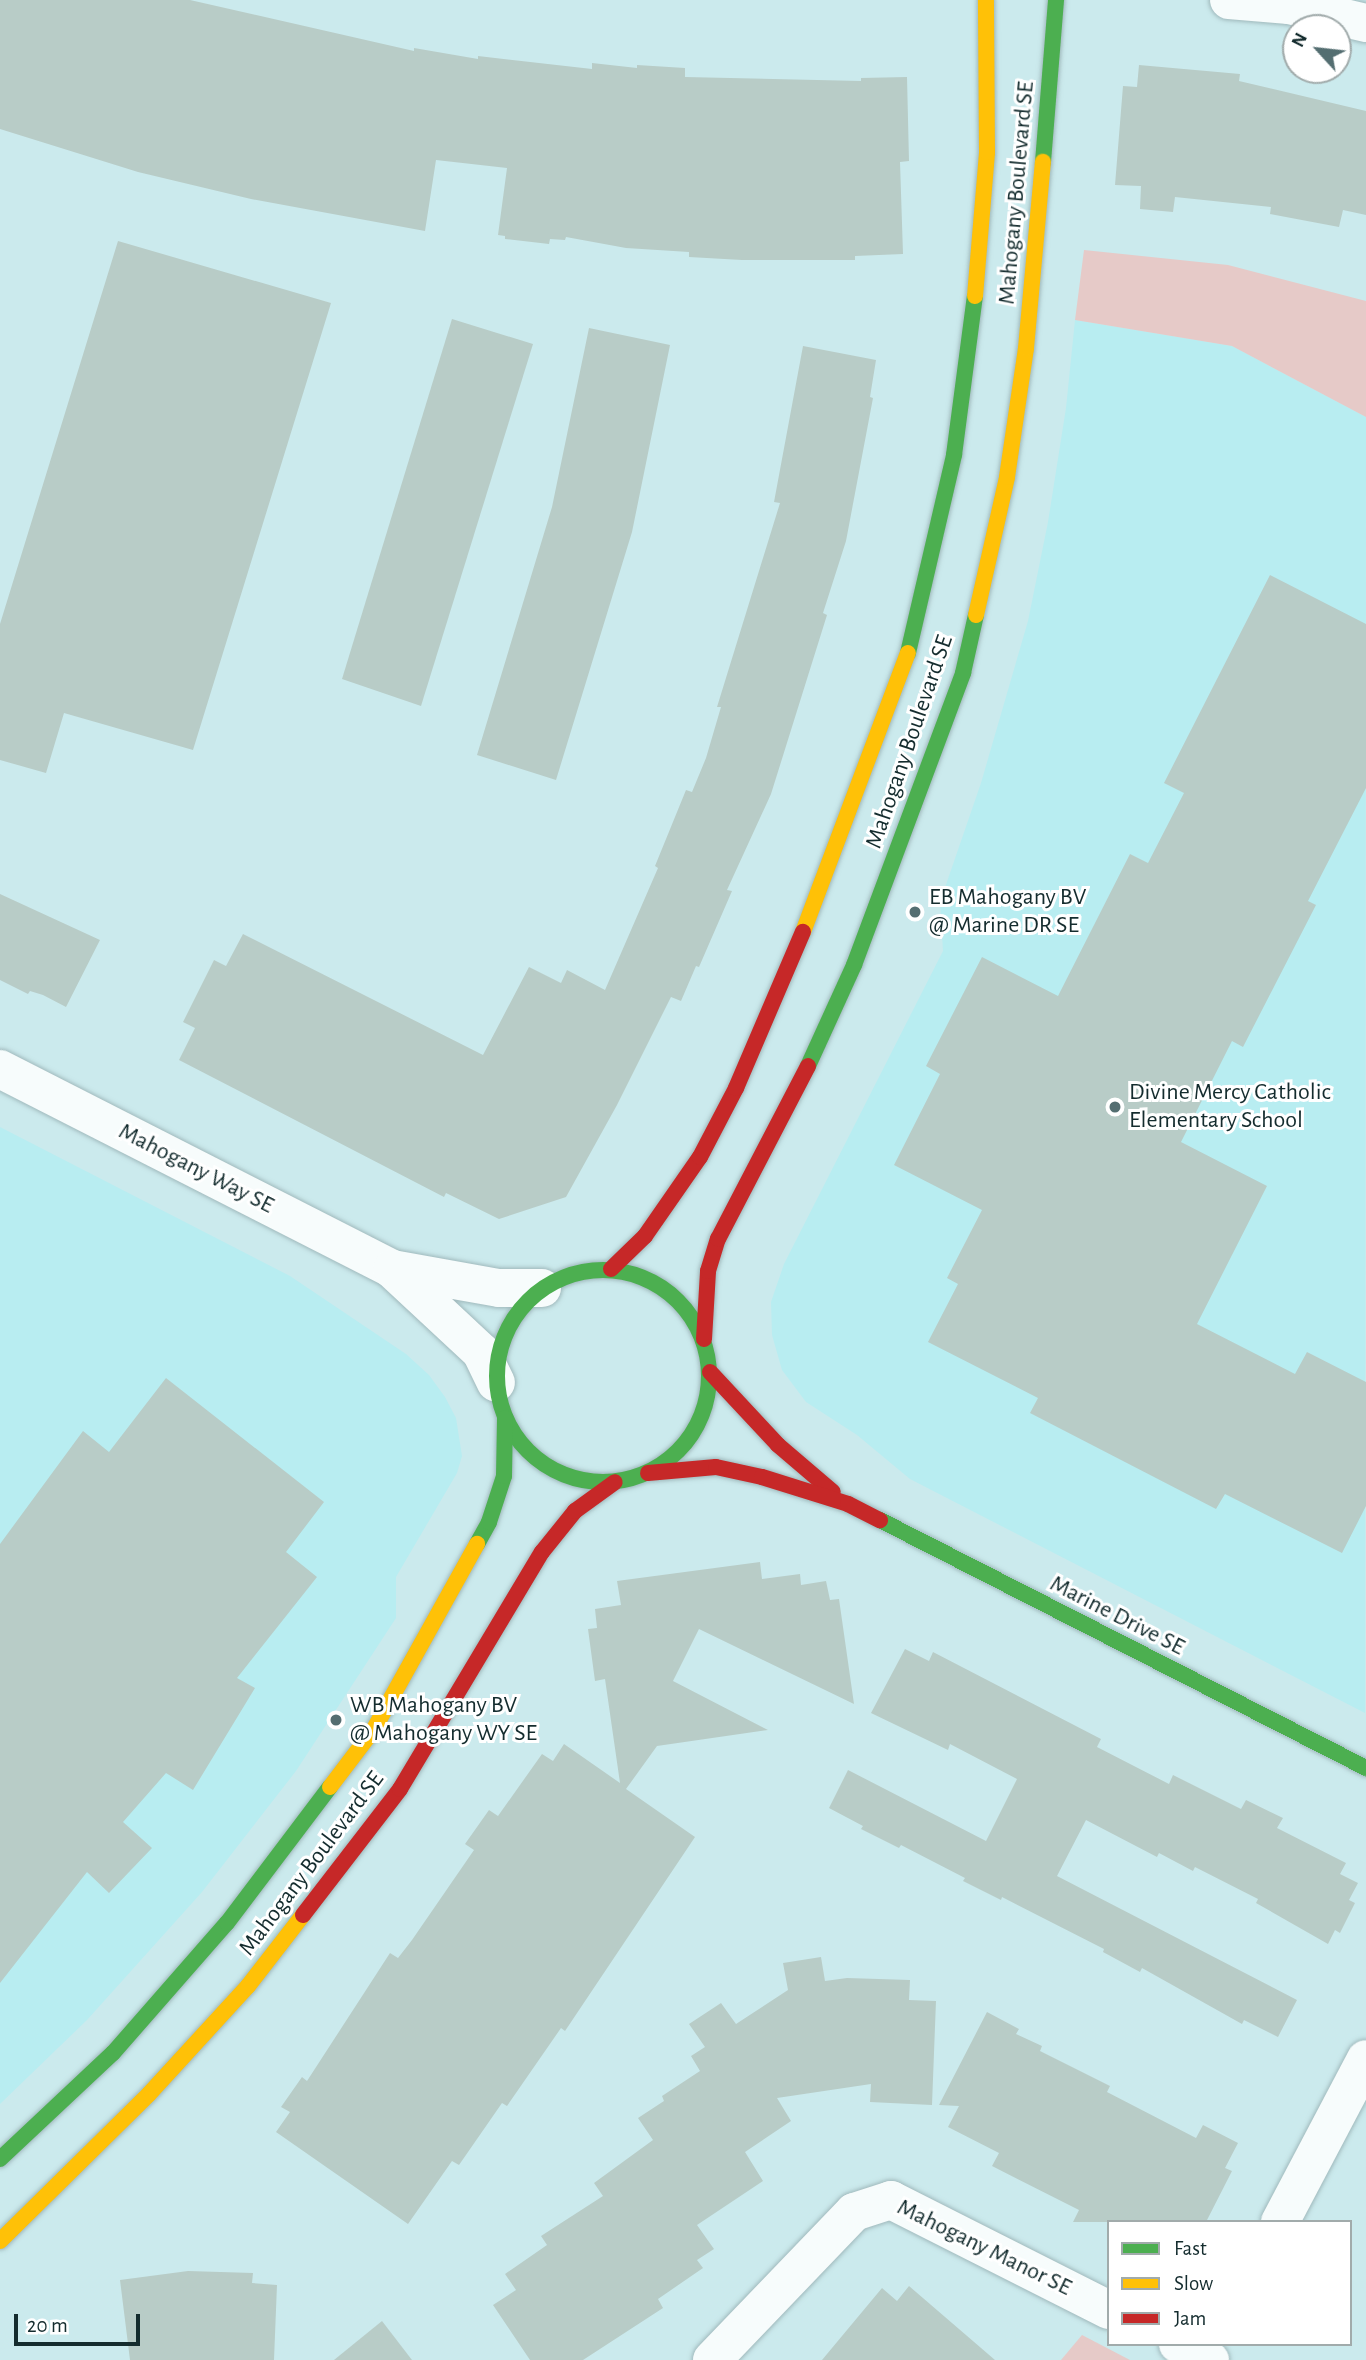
<!DOCTYPE html>
<style>
body{margin:0}
#map{position:relative;width:1366px;height:2360px;overflow:hidden;background:#cbeaed;font-family:"Alegreya Sans",sans-serif}
div>[style]{position:absolute}
.built>*{inset:0;background:#b8edf1}
.green>*{inset:0;background:#e6cac8}
.building>*{inset:0;background:#b8ccc7}
.roads{filter:drop-shadow(0 0 2px #a0b9bc) drop-shadow(0 0 2px #a0b9bc)}
.street>*{height:38px;margin:-19px;padding:0 19px;transform-origin:19px;border-radius:19px;background:#f7fcfc}
.fast>*{height:16px;margin:-8px;padding:0 8px;transform-origin:8px;border-radius:8px;background:#4caf50}
.fast>.ring{margin:-8px;padding:0;box-sizing:content-box;background:none;border:16px solid #4caf50;border-radius:50%}
.slow>*{height:16px;margin:-8px;padding:0 8px;transform-origin:8px;border-radius:8px;background:#ffc107}
.jam>*{height:16px;margin:-8px;padding:0 8px;transform-origin:8px;border-radius:8px;background:#c62828}
.dots>*{width:19px;height:19px;translate:-50% -50%;box-sizing:border-box;border:4px solid #fff;border-radius:50%}
span{translate:-50% -50%;white-space:nowrap;text-align:center;line-height:1.15;-webkit-text-stroke:6px #fff;paint-order:stroke}
.street-label{font-size:24px;color:#142c2e}
.poi-label{font-size:24px;color:#142c2e}
.left{translate:0 -50%;text-align:left}
.legend{position:absolute;left:1107px;top:2220px;width:245px;height:126px;box-sizing:border-box;background:#fff;border:2px solid #a1abab;margin:0;padding:9px 12px;list-style:none;font-size:21px;color:#142c2e}
.legend li{display:flex;align-items:center;gap:14px;height:35px}
.legend b{width:35px;border:2px solid #a1abab}
.north{position:absolute;left:1282px;top:14px;width:70px;height:70px;box-sizing:border-box;background:#fff;border:2px solid #a1abab;border-radius:50%;rotate:297deg;font-size:19px;font-weight:700;line-height:28px;text-align:center;color:#142c2e}
.north::after{content:'';display:block;margin:auto;width:24px;height:32px;background:#546e71;clip-path:polygon(50% 0,100% 100%,50% 72%,0 100%)}
.scale{position:absolute;left:14px;top:2314px;width:126px;height:32px;box-sizing:border-box;border:4px solid #142c2e;border-top:0;padding-left:9px;font-size:21px;line-height:24px;white-space:nowrap;color:#142c2e;-webkit-text-stroke:5px #fff;paint-order:stroke}
</style>
<div id="map">
<div class="built">
<i style="clip-path:polygon(1075px 320px,1232px 346px,1366px 417px,1365px 1713px,910px 1479px,857px 1435px,806px 1402px,782px 1370px,772px 1335px,771px 1302px,784px 1264px,943px 951px,940px 902px,981px 783px,1028px 621px,1048px 522px,1066px 408px)"></i>
<i style="clip-path:polygon(0 1127px,290px 1276px,406px 1354px,429px 1375px,445px 1397px,456px 1418px,462px 1456px,457px 1473px,396px 1577px,396px 1618px,296px 1771px,202px 1892px,87px 2020px,0 2104px)"></i>
</div>
<div class="green">
<i style="clip-path:polygon(1084px 250px,1228px 265px,1366px 301px,1366px 417px,1232px 346px,1075px 320px)"></i>
<i style="clip-path:polygon(1082px 2335px,1130px 2360px,1061px 2360px)"></i>
</div>
<div class="building">
<i style="clip-path:polygon(0 0,190px 0,414px 51px,414px 48px,478px 59px,478px 56px,592px 69px,592px 63px,637px 68px,637px 65px,685px 68px,685px 77px,861px 81px,861px 78px,907px 77px,909px 161px,900px 162px,903px 254px,855px 256px,855px 260px,742px 260px,689px 257px,689px 252px,626px 248px,566px 237px,565px 240px,550px 239px,549px 244px,505px 239px,505px 236px,498px 235px,507px 168px,436px 160px,425px 231px,251px 199px,138px 172px,0 129px)"></i>
<i style="clip-path:polygon(1139px 65px,1240px 74px,1239px 81px,1366px 111px,1366px 215px,1343px 210px,1339px 227px,1270px 214px,1271px 207px,1175px 197px,1173px 212px,1140px 209px,1141px 186px,1115px 185px,1123px 86px,1137px 87px)"></i>
<i style="clip-path:polygon(118px 241px,331px 303px,193px 750px,64px 713px,46px 773px,0 760px,0 624px)"></i>
<i style="clip-path:polygon(452px 319px,533px 344px,421px 706px,342px 679px)"></i>
<i style="clip-path:polygon(589px 328px,670px 345px,632px 532px,556px 780px,477px 755px,552px 507px)"></i>
<i style="clip-path:polygon(803px 346px,876px 360px,870px 397px,873px 398px,846px 541px,823px 613px,827px 615px,771px 794px,727px 890px,732px 891px,699px 967px,696px 966px,681px 1001px,671px 997px,617px 1105px,566px 1197px,499px 1219px,446px 1193px,444px 1197px,179px 1060px,195px 1028px,183px 1022px,214px 960px,226px 966px,243px 934px,483px 1055px,529px 967px,561px 983px,567px 970px,605px 990px,658px 868px,655px 866px,686px 790px,692px 792px,706px 758px,721px 707px,717px 707px,780px 503px,774px 502px)"></i>
<i style="clip-path:polygon(1270px 575px,1366px 624px,1366px 788px,1308px 901px,1316px 905px,1243px 1047px,1232px 1041px,1181px 1142px,1267px 1186px,1197px 1324px,1295px 1374px,1307px 1352px,1366px 1382px,1366px 1506px,1342px 1553px,1225px 1494px,1216px 1509px,1030px 1413px,1038px 1398px,928px 1342px,958px 1284px,947px 1278px,982px 1210px,894px 1165px,940px 1074px,926px 1066px,982px 957px,1058px 996px,1130px 854px,1148px 863px,1184px 793px,1164px 783px)"></i>
<i style="clip-path:polygon(0 894px,100px 940px,66px 1007px,43px 995px,30px 991px,28px 994px,0 980px)"></i>
<i style="clip-path:polygon(166px 1378px,324px 1502px,286px 1552px,317px 1577px,237px 1678px,255px 1688px,193px 1790px,166px 1773px,123px 1822px,152px 1848px,109px 1893px,87px 1872px,0 1983px,0 1544px,83px 1431px,109px 1452px)"></i>
<i style="clip-path:polygon(760px 1562px,762px 1579px,800px 1574px,801px 1585px,826px 1581px,830px 1600px,839px 1599px,854px 1704px,699px 1629px,673px 1681px,768px 1730px,657px 1746px,626px 1789px,695px 1837px,565px 2031px,561px 2028px,507px 2106px,502px 2103px,459px 2165px,452px 2161px,408px 2224px,276px 2132px,290px 2112px,281px 2107px,302px 2077px,307px 2081px,390px 1953px,398px 1958px,412px 1940px,474px 1850px,465px 1844px,489px 1810px,498px 1816px,542px 1754px,553px 1761px,564px 1744px,620px 1783px,605px 1679px,595px 1681px,588px 1629px,597px 1628px,595px 1609px,621px 1605px,617px 1581px)"></i>
<i style="clip-path:polygon(905px 1649px,929px 1661px,933px 1652px,1101px 1739px,1097px 1747px,1169px 1784px,1173px 1775px,1241px 1809px,1246px 1800px,1283px 1818px,1277px 1828px,1346px 1863px,1340px 1874px,1358px 1883px,1349px 1900px,1355px 1903px,1340px 1933px,1335px 1930px,1328px 1944px,1256px 1903px,1258px 1899px,1195px 1867px,1193px 1871px,1159px 1853px,1157px 1857px,1086px 1820px,1057px 1876px,1297px 2000px,1278px 2037px,1244px 2020px,1242px 2024px,1142px 1968px,1140px 1972px,1103px 1952px,1104px 1949px,1002px 1897px,1001px 1900px,963px 1881px,965px 1878px,901px 1845px,899px 1848px,861px 1829px,863px 1826px,829px 1808px,848px 1770px,986px 1841px,1017px 1779px,950px 1744px,948px 1750px,871px 1713px)"></i>
<i style="clip-path:polygon(821px 1957px,825px 1981px,847px 1978px,910px 1980px,909px 2000px,936px 2001px,932px 2105px,870px 2102px,871px 2084px,777px 2098px,791px 2121px,745px 2152px,763px 2181px,697px 2225px,714px 2249px,697px 2260px,703px 2268px,658px 2299px,663px 2308px,583px 2360px,530px 2360px,493px 2305px,516px 2290px,505px 2274px,547px 2245px,541px 2236px,603px 2196px,594px 2183px,653px 2140px,638px 2118px,664px 2101px,662px 2096px,700px 2071px,691px 2056px,705px 2047px,689px 2024px,721px 2003px,736px 2024px,788px 1990px,783px 1963px)"></i>
<i style="clip-path:polygon(987px 2012px,1019px 2029px,1016px 2034px,1042px 2046px,1040px 2051px,1110px 2086px,1107px 2092px,1196px 2138px,1203px 2125px,1238px 2143px,1225px 2168px,1232px 2171px,1206px 2222px,1073px 2222px,1079px 2210px,992px 2166px,999px 2153px,948px 2127px,959px 2106px,939px 2105px)"></i>
<i style="clip-path:polygon(188px 2271px,253px 2273px,252px 2283px,277px 2285px,274px 2360px,130px 2360px,120px 2280px)"></i>
<i style="clip-path:polygon(909px 2286px,995px 2360px,822px 2360px,882px 2288px,897px 2301px)"></i>
<i style="clip-path:polygon(382px 2321px,412px 2360px,334px 2360px)"></i>
</div>
<div class="roads">
<div class="street">
<i style="left:1229px;top:0;width:60px;rotate:4.8deg"></i>
<i style="left:1289px;top:5px;width:79px;rotate:13.2deg"></i>
<i style="left:0;top:1069px;width:440px;rotate:27deg"></i>
<i style="left:392px;top:1269px;width:122px;rotate:43deg"></i>
<i style="left:481px;top:1352px;width:34px;rotate:64deg"></i>
<i style="left:392px;top:1269px;width:109px;rotate:10.1deg"></i>
<i style="left:499px;top:1288px;width:43px"></i>
<i style="left:1280px;top:2222px;width:184px;rotate:-62.2deg"></i>
<i style="left:1178px;top:2344px;width:36px;rotate:27deg"></i>
<i style="left:712px;top:2360px;width:205px;rotate:-46.2deg"></i>
<i style="left:854px;top:2212px;width:39px;rotate:-18deg"></i>
<i style="left:891px;top:2200px;width:244px;rotate:26.8deg"></i>
</div>
<div class="fast">
<i style="left:1043px;top:162px;width:163px;rotate:-85.4deg"></i>
<i style="left:908px;top:653px;width:203px;rotate:-76.9deg"></i>
<i style="left:954px;top:455px;width:160px;rotate:-82.5deg"></i>
<i style="left:808px;top:1066px;width:111px;rotate:-65.5deg"></i>
<i style="left:854px;top:965px;width:312px;rotate:-69.5deg"></i>
<i style="left:963px;top:673px;width:59px;rotate:-77.4deg"></i>
<i class="ring" style="left:497px;top:1270px;width:196px;height:196px"></i>
<i style="left:880px;top:1520px;width:546px;rotate:27.03deg"></i>
<i style="left:477px;top:1544px;width:25px;rotate:-61deg"></i>
<i style="left:489px;top:1522px;width:48px;rotate:-71.9deg"></i>
<i style="left:504px;top:1476px;width:58px;rotate:-89deg"></i>
<i style="left:0;top:2159px;width:155px;rotate:-43.2deg"></i>
<i style="left:113px;top:2053px;width:173px;rotate:-48.8deg"></i>
<i style="left:227px;top:1923px;width:171px;rotate:-52.9deg"></i>
</div>
<div class="slow">
<i style="left:975px;top:296px;width:144px;rotate:-85.2deg"></i>
<i style="left:987px;top:152px;width:152px;rotate:-90.4deg"></i>
<i style="left:976px;top:615px;width:141px;rotate:-77.3deg"></i>
<i style="left:1007px;top:477px;width:130px;rotate:-81.6deg"></i>
<i style="left:1026px;top:348px;width:187px;rotate:-84.8deg"></i>
<i style="left:803px;top:932px;width:298px;rotate:-69.4deg"></i>
<i style="left:330px;top:1787px;width:73px;rotate:-52.8deg"></i>
<i style="left:374px;top:1729px;width:212px;rotate:-60.9deg"></i>
<i style="left:0;top:2241px;width:209px;rotate:-44.6deg"></i>
<i style="left:149px;top:2094px;width:147px;rotate:-47.5deg"></i>
<i style="left:248px;top:1986px;width:90px;rotate:-52.2deg"></i>
</div>
<div class="jam">
<i style="left:611px;top:1269px;width:47px;rotate:-44.1deg"></i>
<i style="left:645px;top:1236px;width:96px;rotate:-55.2deg"></i>
<i style="left:700px;top:1157px;width:78px;rotate:-62.4deg"></i>
<i style="left:736px;top:1088px;width:170px;rotate:-66.8deg"></i>
<i style="left:704px;top:1339px;width:68px;rotate:-86.6deg"></i>
<i style="left:708px;top:1271px;width:34px;rotate:-73deg"></i>
<i style="left:718px;top:1239px;width:195px;rotate:-62.5deg"></i>
<i style="left:710px;top:1372px;width:100px;rotate:47deg"></i>
<i style="left:778px;top:1445px;width:72px;rotate:40.5deg"></i>
<i style="left:648px;top:1473px;width:68px;rotate:-5deg"></i>
<i style="left:716px;top:1467px;width:47px;rotate:12.3deg"></i>
<i style="left:762px;top:1477px;width:90px;rotate:17.4deg"></i>
<i style="left:848px;top:1504px;width:36px;rotate:27deg"></i>
<i style="left:303px;top:1915px;width:159px;rotate:-52.4deg"></i>
<i style="left:400px;top:1789px;width:276px;rotate:-59.1deg"></i>
<i style="left:542px;top:1552px;width:53px;rotate:-51.2deg"></i>
<i style="left:575px;top:1511px;width:49px;rotate:-35.9deg"></i>
</div>
</div>
<div class="dots">
<i style="left:915px;top:912px;background:#546e71"></i>
<i style="left:1115px;top:1107px;background:#546e71"></i>
<i style="left:336px;top:1720px;background:#546e71"></i>
</div>
<div class="street-label">
<span style="left:1017px;top:193px;rotate:-85deg">Mahogany Boulevard SE</span>
<span style="left:910px;top:742px;rotate:-71deg">Mahogany Boulevard SE</span>
<span style="left:196px;top:1169px;rotate:27deg">Mahogany Way SE</span>
<span style="left:1117px;top:1616px;rotate:27deg">Marine Drive SE</span>
<span style="left:312px;top:1864px;rotate:-53deg">Mahogany Boulevard SE</span>
<span style="left:984px;top:2248px;rotate:26deg">Mahogany Manor SE</span>
</div>
<div class="poi-label">
<span class="left" style="left:929px;top:912px">EB Mahogany BV<br>@ Marine DR SE</span>
<span class="left" style="left:1129px;top:1107px">Divine Mercy Catholic<br>Elementary School</span>
<span class="left" style="left:350px;top:1720px">WB Mahogany BV<br>@ Mahogany WY SE</span>
</div>
<ul class="legend">
<li><b style="height:9px;background:#4caf50"></b>Fast</li>
<li><b style="height:9px;background:#ffc107"></b>Slow</li>
<li><b style="height:9px;background:#c62828"></b>Jam</li>
</ul>
<div class="north">N</div>
<div class="scale">20 m</div>
</div>
